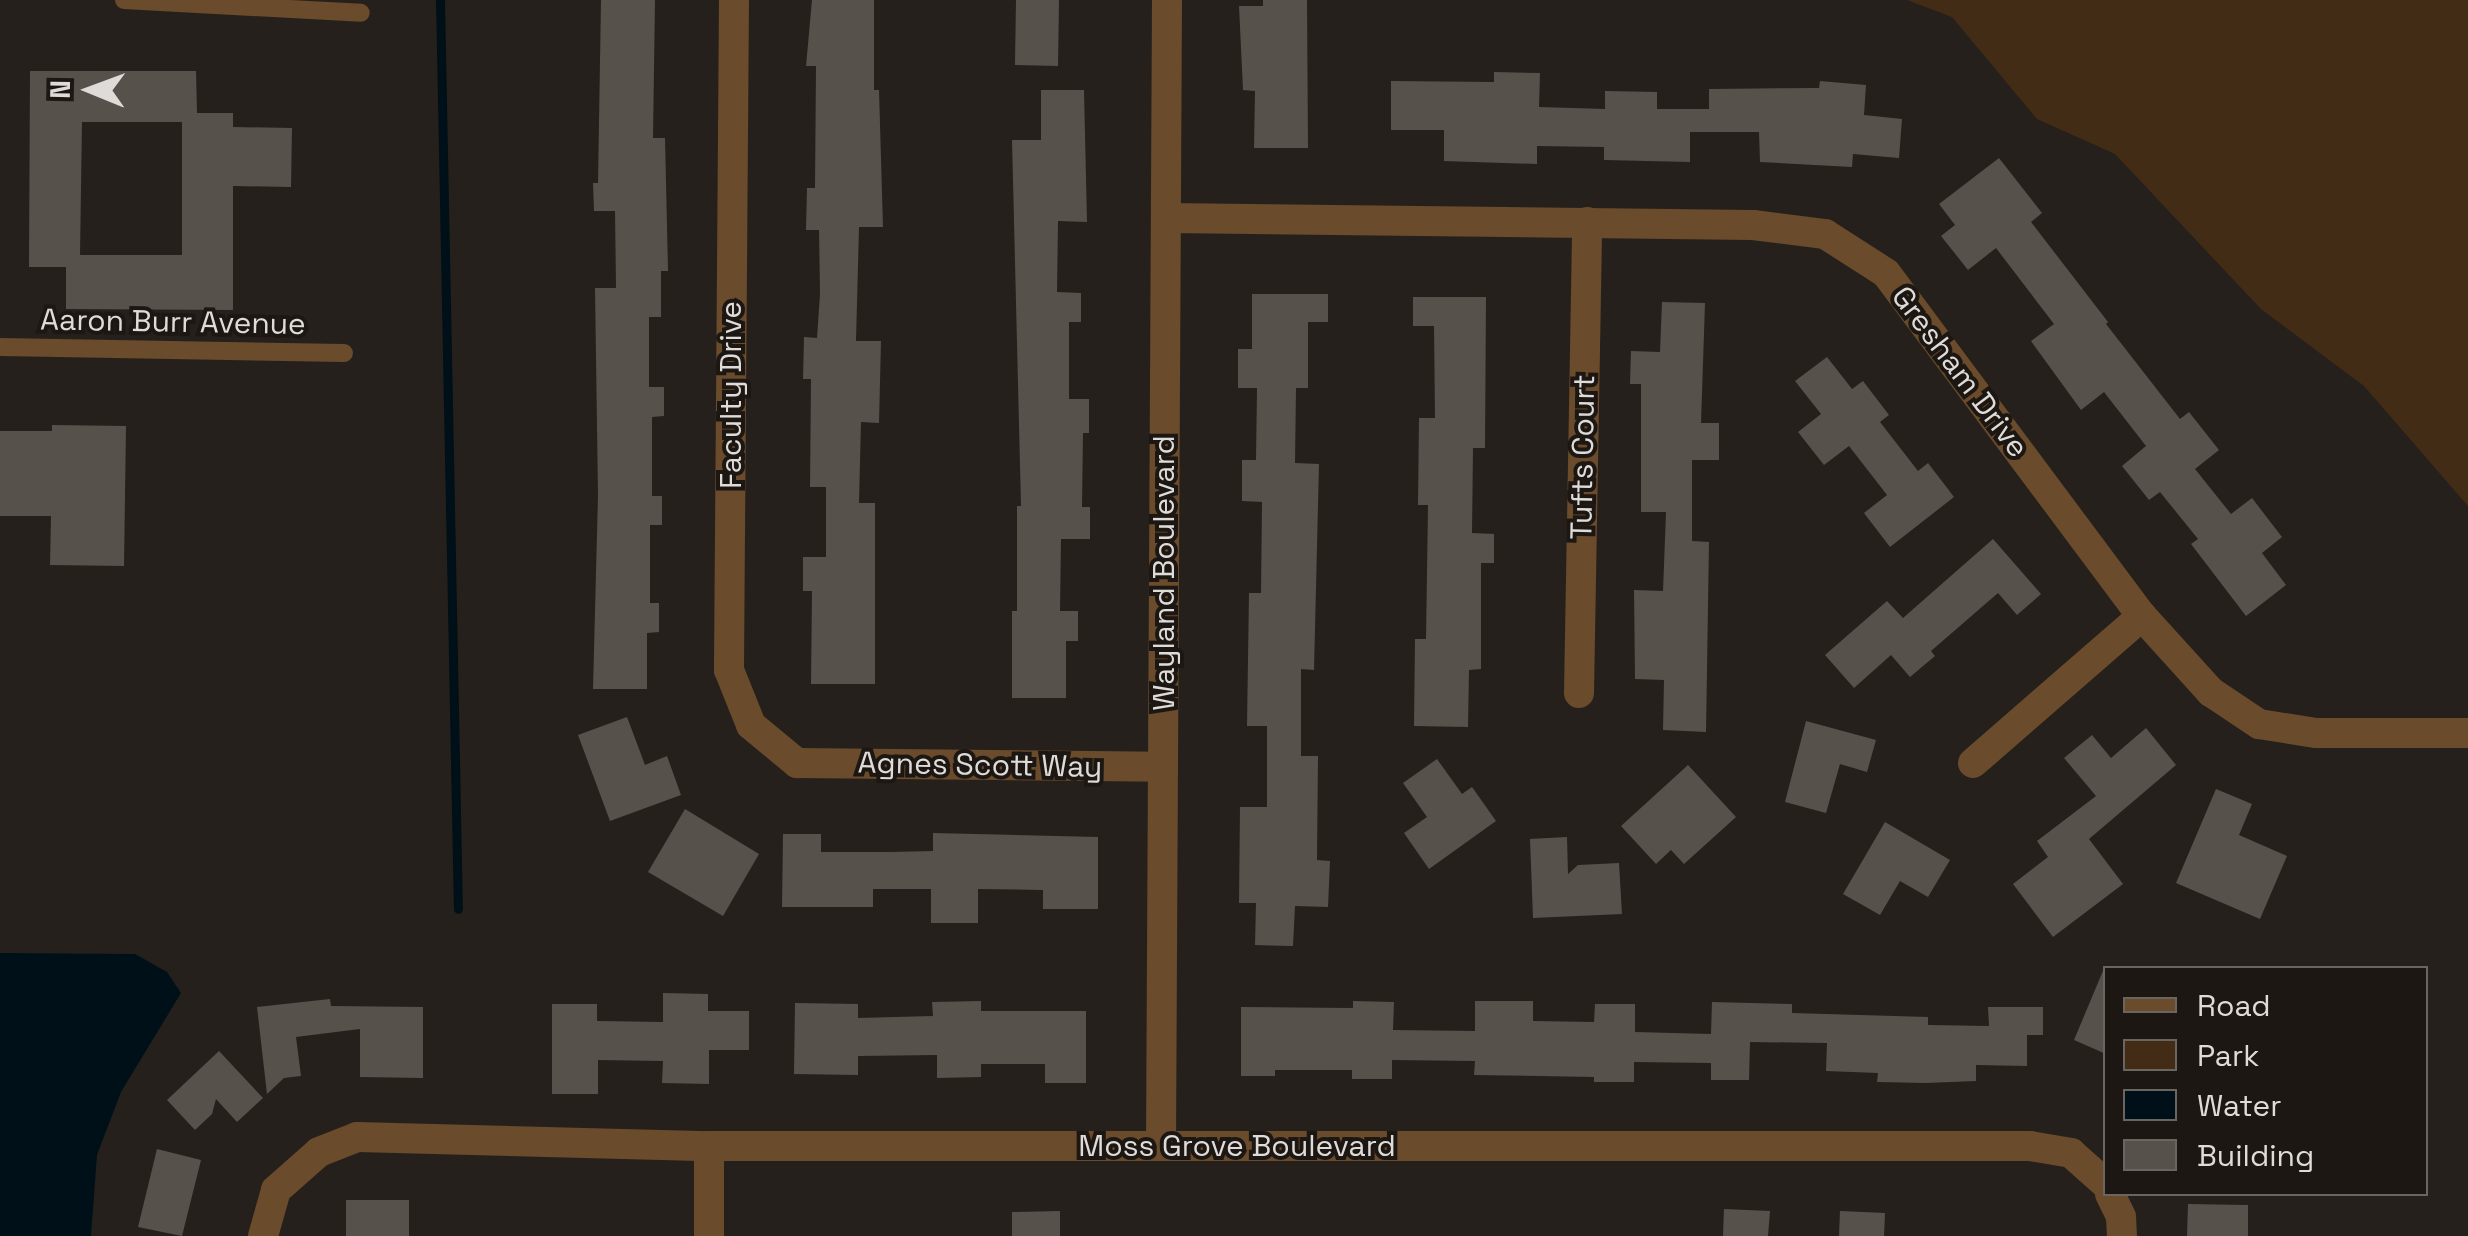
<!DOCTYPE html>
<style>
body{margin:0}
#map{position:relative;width:2468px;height:1236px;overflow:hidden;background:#26201c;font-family:"Space Grotesk",sans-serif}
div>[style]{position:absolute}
.green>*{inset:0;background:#422c16}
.water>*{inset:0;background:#001018}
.stream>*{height:9px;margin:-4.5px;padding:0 4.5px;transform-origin:4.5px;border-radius:4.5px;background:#001018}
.building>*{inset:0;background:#57514b}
.service>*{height:18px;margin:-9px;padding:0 9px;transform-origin:9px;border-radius:9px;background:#6a4b2b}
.minor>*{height:30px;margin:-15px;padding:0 15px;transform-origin:15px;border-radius:15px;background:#6a4b2b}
span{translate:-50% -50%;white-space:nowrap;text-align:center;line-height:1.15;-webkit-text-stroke:8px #1c1712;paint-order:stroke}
.street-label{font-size:30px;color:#dfdbd8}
.legend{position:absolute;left:2103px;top:966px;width:325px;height:230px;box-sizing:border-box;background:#1c1712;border:2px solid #6a6561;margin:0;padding:12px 18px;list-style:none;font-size:30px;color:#dfdbd8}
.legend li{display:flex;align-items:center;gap:20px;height:50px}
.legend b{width:50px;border:2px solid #6a6561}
.north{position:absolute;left:40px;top:40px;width:100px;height:100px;-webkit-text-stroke:8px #1c1712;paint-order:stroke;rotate:271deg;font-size:28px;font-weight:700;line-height:40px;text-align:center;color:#dfdbd8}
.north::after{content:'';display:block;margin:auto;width:35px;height:45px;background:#dfdbd8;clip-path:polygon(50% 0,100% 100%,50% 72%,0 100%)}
</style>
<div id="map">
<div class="green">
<i style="clip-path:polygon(1907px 0,2468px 0,2468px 506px,2364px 386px,2261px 309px,2115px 154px,2037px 119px,1952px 17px)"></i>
</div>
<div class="water">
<i style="clip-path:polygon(0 953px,135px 954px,167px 972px,181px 993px,121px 1092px,97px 1155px,91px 1236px,0 1236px)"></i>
</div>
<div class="stream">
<i style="left:440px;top:0;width:909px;rotate:88.87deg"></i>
</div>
<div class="building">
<i style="clip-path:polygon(601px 0,655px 0,653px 138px,665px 138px,668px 271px,661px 271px,661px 317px,649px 317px,649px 387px,664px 387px,664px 416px,652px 417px,652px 496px,662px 496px,662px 525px,650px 525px,650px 603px,659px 603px,659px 632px,647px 633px,647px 689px,593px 689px,598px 495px,595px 288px,616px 288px,615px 211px,594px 211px,593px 183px,598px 183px)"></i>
<i style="clip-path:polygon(812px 0,874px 0,874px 90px,879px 90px,883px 227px,859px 227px,856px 341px,881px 341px,879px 423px,861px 422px,859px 503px,875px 503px,875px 684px,811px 684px,812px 591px,803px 591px,803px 557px,826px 557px,826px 487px,810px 487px,811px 379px,803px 379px,804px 337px,817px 338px,820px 294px,819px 230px,806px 230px,807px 188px,815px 188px,816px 66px,806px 66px)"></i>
<i style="clip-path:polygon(1016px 0,1059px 0,1058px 66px,1015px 65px)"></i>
<i style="clip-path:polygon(1263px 0,1307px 0,1308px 148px,1254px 148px,1255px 91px,1243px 90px,1239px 6px,1263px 6px)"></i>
<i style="clip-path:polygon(evenodd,30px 71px,196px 71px,197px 113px,233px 113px,233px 127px,292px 128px,291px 187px,233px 186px,233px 310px,66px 309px,66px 267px,29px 267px,30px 71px,82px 122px,182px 122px,182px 255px,80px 255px,82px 122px)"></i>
<i style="clip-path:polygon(1494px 72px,1540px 73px,1539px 107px,1605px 109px,1605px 91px,1657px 92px,1657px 109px,1709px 109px,1709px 89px,1819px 88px,1820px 81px,1866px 85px,1864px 115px,1902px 119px,1899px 158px,1853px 154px,1852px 167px,1760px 162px,1759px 132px,1690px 132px,1690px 162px,1604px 160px,1604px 147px,1537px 146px,1537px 164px,1444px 161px,1444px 130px,1391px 130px,1391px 81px,1494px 82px)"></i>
<i style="clip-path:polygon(1041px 90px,1084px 90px,1087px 222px,1058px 221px,1057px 292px,1081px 293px,1081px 322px,1069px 322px,1069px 399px,1089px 399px,1089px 433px,1083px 433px,1082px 507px,1090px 507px,1090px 539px,1061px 539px,1060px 611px,1078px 611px,1078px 641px,1066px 641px,1066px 698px,1012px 698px,1012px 611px,1017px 611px,1017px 506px,1021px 506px,1012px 140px,1041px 140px)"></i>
<i style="clip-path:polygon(1999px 158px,2042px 213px,2031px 222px,2108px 322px,2106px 324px,2180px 419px,2189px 412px,2219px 450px,2195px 469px,2231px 514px,2252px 498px,2282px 537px,2262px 553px,2286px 585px,2246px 616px,2191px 544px,2198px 539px,2160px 492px,2149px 500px,2122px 466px,2146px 446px,2104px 392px,2081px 410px,2031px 341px,2054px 324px,1996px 248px,1968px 270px,1941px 236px,1955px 225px,1939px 204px)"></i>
<i style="clip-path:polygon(1252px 294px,1328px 294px,1328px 322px,1308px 322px,1308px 388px,1296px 388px,1295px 463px,1319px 464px,1314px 670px,1301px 669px,1301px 756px,1318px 756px,1317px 860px,1330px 861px,1328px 907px,1295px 906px,1293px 946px,1255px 945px,1256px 903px,1239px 903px,1240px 807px,1267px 807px,1267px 726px,1247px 726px,1249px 593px,1261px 593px,1262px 502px,1242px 501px,1242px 460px,1256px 460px,1257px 388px,1238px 388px,1238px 349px,1252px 349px)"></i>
<i style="clip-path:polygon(1413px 297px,1486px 297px,1485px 448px,1473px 448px,1472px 533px,1494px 534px,1494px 563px,1481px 563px,1481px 669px,1469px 670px,1468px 727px,1414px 726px,1415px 639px,1426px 639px,1428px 505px,1418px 505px,1419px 418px,1435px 418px,1434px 326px,1413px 326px)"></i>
<i style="clip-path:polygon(1662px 302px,1705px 303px,1701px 423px,1719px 423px,1719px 460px,1692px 460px,1692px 541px,1709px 542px,1706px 732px,1663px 730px,1664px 680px,1635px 679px,1634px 590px,1663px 591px,1666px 512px,1641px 512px,1641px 384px,1630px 384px,1631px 351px,1660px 352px)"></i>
<i style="clip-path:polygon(1827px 357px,1852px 389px,1863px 381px,1889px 415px,1880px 422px,1918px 471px,1928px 463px,1954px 497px,1890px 547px,1864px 513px,1887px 495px,1849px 446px,1824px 465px,1798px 432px,1821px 414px,1795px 381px)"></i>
<i style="clip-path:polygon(52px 425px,126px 426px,124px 566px,50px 565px,51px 516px,0 516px,0 431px,52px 431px)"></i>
<i style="clip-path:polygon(1993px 539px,2041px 594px,2017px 615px,1998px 593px,1931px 651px,1935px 656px,1910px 677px,1891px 655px,1854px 688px,1825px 655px,1887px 601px,1903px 618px)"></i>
<i style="clip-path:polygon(627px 717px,645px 765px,667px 756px,681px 795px,610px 821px,578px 735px)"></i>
<i style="clip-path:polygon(1806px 721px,1876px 740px,1867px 772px,1840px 764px,1826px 813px,1785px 802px)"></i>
<i style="clip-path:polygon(2146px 728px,2176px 765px,2089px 839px,2123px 884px,2053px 937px,2013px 884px,2048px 857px,2037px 841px,2096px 796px,2064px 758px,2092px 735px,2111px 758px)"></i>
<i style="clip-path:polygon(1437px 759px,1462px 794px,1472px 787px,1496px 821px,1429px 869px,1404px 833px,1427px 817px,1403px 783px)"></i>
<i style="clip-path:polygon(1688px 765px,1736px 817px,1684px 864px,1671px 850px,1656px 864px,1621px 826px)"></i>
<i style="clip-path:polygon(2216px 789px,2252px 804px,2239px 835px,2287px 856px,2260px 919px,2176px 883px)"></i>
<i style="clip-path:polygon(685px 809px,759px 854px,723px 916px,648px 872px)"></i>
<i style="clip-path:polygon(1885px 822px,1950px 860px,1928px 897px,1900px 881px,1880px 915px,1843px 894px)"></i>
<i style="clip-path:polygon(933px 833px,1098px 837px,1098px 909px,1043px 909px,1043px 890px,978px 889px,978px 923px,931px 923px,931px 889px,873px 889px,873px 907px,782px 907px,783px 834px,821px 834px,821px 852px,891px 852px,933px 851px)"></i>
<i style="clip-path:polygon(1567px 837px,1568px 874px,1578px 865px,1619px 863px,1622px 914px,1533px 918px,1530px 839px)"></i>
<i style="clip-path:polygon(2105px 966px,2106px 966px,2106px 1054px,2074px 1040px)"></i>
<i style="clip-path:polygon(663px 993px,708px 994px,708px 1011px,749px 1011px,749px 1050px,709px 1050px,709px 1084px,662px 1083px,663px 1061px,598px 1060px,598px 1094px,552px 1094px,552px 1004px,597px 1004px,597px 1021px,663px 1022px)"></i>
<i style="clip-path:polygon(330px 999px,331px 1006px,423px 1007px,423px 1078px,360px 1077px,360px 1029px,296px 1037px,301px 1076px,284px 1078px,267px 1094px,257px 1007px)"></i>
<i style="clip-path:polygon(981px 1001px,981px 1011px,1086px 1011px,1086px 1083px,1045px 1083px,1045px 1064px,981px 1064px,981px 1077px,937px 1078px,937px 1055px,858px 1056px,858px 1075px,794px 1074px,795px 1003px,858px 1004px,858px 1018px,933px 1016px,932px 1002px)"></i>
<i style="clip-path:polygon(1353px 1001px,1394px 1002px,1393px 1030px,1475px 1031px,1475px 1001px,1533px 1001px,1533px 1021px,1594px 1022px,1595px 1004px,1635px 1004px,1635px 1032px,1711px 1034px,1712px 1002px,1792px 1004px,1792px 1013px,1928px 1017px,1928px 1025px,1989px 1026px,1988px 1007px,2043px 1007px,2043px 1035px,2027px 1035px,2027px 1066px,1976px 1065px,1976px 1081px,1926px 1083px,1877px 1082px,1878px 1073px,1826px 1071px,1827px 1043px,1750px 1042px,1749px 1080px,1711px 1080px,1711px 1063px,1634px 1062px,1634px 1082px,1594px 1082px,1594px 1077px,1474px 1075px,1475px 1061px,1392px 1060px,1392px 1079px,1352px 1079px,1352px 1070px,1275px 1070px,1275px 1076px,1241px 1076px,1241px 1007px,1353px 1008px)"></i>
<i style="clip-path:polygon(219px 1051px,263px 1098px,237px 1122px,216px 1099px,212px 1114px,195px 1130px,167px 1100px)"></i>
<i style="clip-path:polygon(157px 1149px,201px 1160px,182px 1236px,138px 1227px)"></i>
<i style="clip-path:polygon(346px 1200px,409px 1200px,409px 1236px,346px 1236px)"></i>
<i style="clip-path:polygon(2188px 1204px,2248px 1205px,2248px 1236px,2187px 1236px)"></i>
<i style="clip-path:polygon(1724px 1209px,1770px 1211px,1768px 1236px,1723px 1236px)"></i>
<i style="clip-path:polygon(1060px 1211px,1060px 1236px,1012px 1236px,1012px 1212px)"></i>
<i style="clip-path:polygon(1840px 1211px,1885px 1213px,1884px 1236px,1839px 1236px)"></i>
</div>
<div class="service">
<i style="left:124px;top:0;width:237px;rotate:3.1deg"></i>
<i style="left:0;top:347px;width:344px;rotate:1deg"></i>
</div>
<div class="minor">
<i style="left:734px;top:0;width:670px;rotate:90.43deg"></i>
<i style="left:729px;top:670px;width:59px;rotate:68.2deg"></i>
<i style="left:751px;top:725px;width:60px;rotate:39.6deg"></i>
<i style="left:797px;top:763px;width:366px;rotate:0.6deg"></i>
<i style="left:1166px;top:218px;width:587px;rotate:0.68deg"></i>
<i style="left:1753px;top:225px;width:73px;rotate:7.1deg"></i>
<i style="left:1825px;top:234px;width:72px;rotate:32.6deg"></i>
<i style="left:1886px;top:273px;width:428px;rotate:53.3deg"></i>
<i style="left:2142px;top:616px;width:103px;rotate:47.8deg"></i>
<i style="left:2211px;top:692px;width:58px;rotate:33.7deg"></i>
<i style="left:2259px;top:724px;width:58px;rotate:9deg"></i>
<i style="left:2316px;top:733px;width:152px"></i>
<i style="left:1579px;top:693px;width:471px;rotate:-89deg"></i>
<i style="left:1973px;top:763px;width:224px;rotate:-41deg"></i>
<i style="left:709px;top:1146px;width:90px;rotate:90deg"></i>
<i style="left:1161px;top:1146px;width:1146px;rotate:-89.7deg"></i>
<i style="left:2110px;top:1194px;width:25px;rotate:64deg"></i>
<i style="left:2121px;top:1217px;width:19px;rotate:87deg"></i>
<i style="left:263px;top:1236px;width:48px;rotate:-74.2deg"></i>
<i style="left:276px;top:1190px;width:57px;rotate:-41.5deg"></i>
<i style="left:319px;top:1152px;width:41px;rotate:-21.5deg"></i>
<i style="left:357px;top:1137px;width:352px;rotate:1.5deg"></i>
<i style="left:709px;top:1146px;width:1321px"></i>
<i style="left:2030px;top:1146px;width:42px;rotate:9.7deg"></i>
<i style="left:2071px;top:1153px;width:47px;rotate:41.5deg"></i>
</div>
<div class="street-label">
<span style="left:173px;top:322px;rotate:1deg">Aaron Burr Avenue</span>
<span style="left:1960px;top:372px;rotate:53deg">Gresham Drive</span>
<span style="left:731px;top:395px;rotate:-90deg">Faculty Drive</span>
<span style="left:1583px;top:457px;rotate:-89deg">Tufts Court</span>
<span style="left:1164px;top:573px;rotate:-90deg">Wayland Boulevard</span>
<span style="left:980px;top:765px;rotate:1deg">Agnes Scott Way</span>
<span style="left:1237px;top:1146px">Moss Grove Boulevard</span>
</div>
<ul class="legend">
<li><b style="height:12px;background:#6a4b2b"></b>Road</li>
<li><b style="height:28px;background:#422c16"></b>Park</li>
<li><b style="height:28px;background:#001018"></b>Water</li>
<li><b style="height:28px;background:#57514b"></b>Building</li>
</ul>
<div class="north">N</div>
</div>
